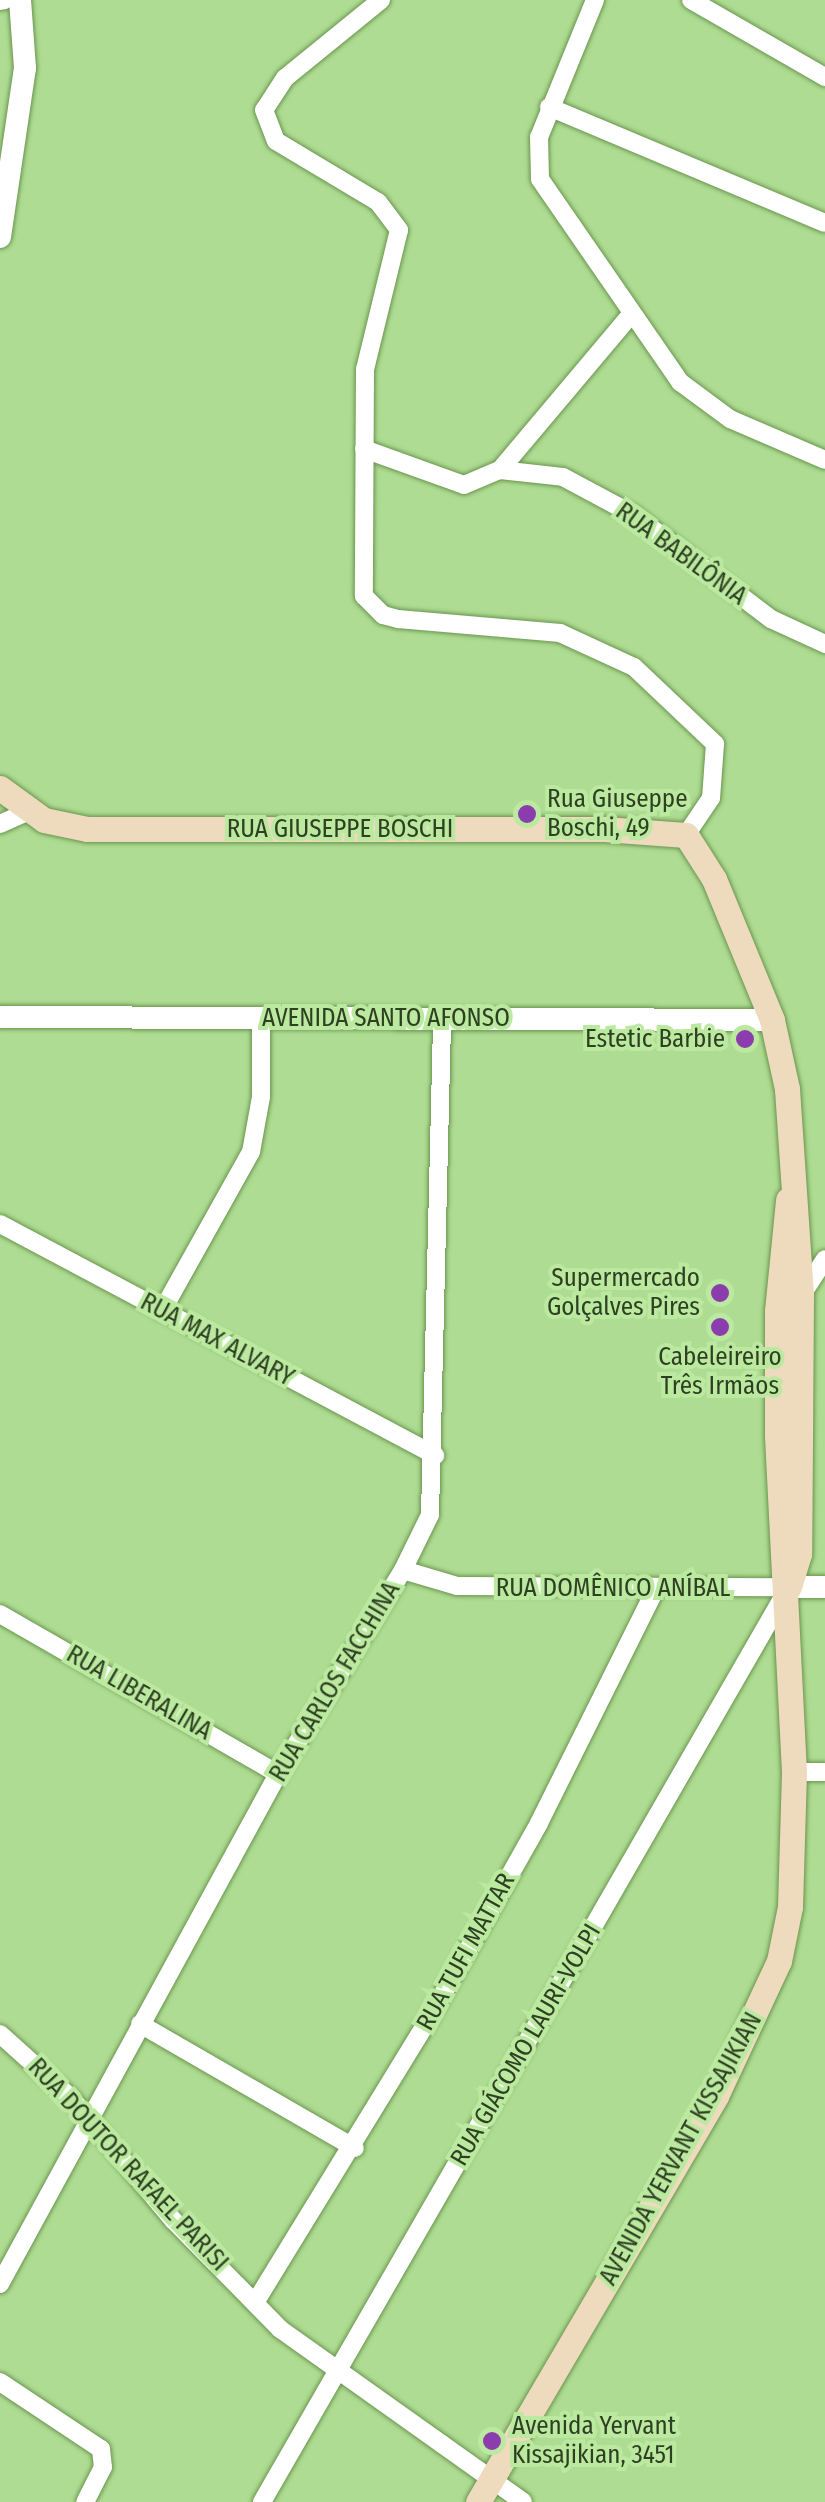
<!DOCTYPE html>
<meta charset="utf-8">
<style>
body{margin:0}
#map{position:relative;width:825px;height:2502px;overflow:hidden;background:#afdc93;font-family:"Fira Sans Condensed",sans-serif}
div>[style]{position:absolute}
.roads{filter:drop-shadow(0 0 2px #6b954f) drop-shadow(0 0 2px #6b954f)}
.minor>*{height:18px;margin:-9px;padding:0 9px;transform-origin:9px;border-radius:9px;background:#fff}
.tertiary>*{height:22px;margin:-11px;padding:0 11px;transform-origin:11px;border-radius:11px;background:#fff}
.secondary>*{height:25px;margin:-12.5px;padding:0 12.5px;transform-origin:12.5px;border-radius:12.5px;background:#eedbbe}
.dots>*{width:28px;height:28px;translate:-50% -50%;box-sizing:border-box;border:5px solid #bce9a0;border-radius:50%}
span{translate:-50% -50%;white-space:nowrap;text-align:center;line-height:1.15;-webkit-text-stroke:8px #bce9a0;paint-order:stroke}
.street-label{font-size:25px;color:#2e4022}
.poi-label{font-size:25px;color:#2e4022}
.left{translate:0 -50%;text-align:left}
.right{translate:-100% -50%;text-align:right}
</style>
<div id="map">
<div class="roads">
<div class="minor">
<i style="left:381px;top:0;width:124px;rotate:140.9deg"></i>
<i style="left:285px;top:78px;width:38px;rotate:123deg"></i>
<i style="left:264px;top:110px;width:33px;rotate:69deg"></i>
<i style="left:276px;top:141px;width:119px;rotate:30.9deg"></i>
<i style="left:378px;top:202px;width:35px;rotate:53deg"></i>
<i style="left:399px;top:230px;width:143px;rotate:103.7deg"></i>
<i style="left:365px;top:369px;width:227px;rotate:90.3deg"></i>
<i style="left:364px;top:596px;width:27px;rotate:45deg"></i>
<i style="left:383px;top:615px;width:16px;rotate:15deg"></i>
<i style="left:398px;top:619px;width:163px;rotate:4.9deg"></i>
<i style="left:560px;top:633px;width:81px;rotate:24.7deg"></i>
<i style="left:634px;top:667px;width:112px;rotate:43.5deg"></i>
<i style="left:715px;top:744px;width:54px;rotate:94.2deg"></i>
<i style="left:711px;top:798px;width:45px;rotate:124deg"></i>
<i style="left:595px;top:0;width:148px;rotate:112.2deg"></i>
<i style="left:539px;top:137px;width:42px;rotate:88.6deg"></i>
<i style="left:540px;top:179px;width:247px;rotate:55.4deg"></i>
<i style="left:680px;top:382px;width:62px;rotate:36.5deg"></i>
<i style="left:730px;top:419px;width:103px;rotate:23.3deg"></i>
<i style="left:691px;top:0;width:155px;rotate:29.9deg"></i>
<i style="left:0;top:1px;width:5px;rotate:-11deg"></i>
<i style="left:549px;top:107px;width:299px;rotate:22.8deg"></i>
<i style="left:364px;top:449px;width:106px;rotate:19.8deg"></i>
<i style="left:464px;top:485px;width:39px;rotate:-23deg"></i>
<i style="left:500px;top:470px;width:63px;rotate:6.3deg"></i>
<i style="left:563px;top:477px;width:81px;rotate:28.2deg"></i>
<i style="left:634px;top:515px;width:172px;rotate:37.2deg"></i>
<i style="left:771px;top:619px;width:60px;rotate:24.8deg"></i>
<i style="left:500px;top:470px;width:200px;rotate:-49.9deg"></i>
<i style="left:0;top:824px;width:30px;rotate:-24deg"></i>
<i style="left:0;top:1224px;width:493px;rotate:28deg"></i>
<i style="left:801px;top:1296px;width:44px;rotate:-57deg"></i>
<i style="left:162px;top:1311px;width:182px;rotate:-60.8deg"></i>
<i style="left:251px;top:1152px;width:56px;rotate:-79.7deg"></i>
<i style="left:261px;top:1097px;width:79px;rotate:-90deg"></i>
<i style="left:403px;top:1570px;width:56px;rotate:16.5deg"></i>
<i style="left:457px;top:1586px;width:332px;rotate:0.2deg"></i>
<i style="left:0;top:1614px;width:321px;rotate:29.9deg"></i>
<i style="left:794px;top:1772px;width:31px"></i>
<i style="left:140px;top:2024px;width:248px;rotate:30deg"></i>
<i style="left:0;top:2034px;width:96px;rotate:42deg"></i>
<i style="left:71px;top:2098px;width:159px;rotate:50.1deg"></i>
<i style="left:173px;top:2220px;width:153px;rotate:45.5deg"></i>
<i style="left:280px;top:2329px;width:298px;rotate:35.4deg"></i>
<i style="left:0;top:2284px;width:581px;rotate:-61.41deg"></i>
<i style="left:278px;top:1774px;width:239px;rotate:-58.5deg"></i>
<i style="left:403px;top:1570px;width:61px;rotate:-63.9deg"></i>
<i style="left:430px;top:1515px;width:497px;rotate:-88.6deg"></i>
<i style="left:256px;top:2301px;width:335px;rotate:-58.5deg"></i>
<i style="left:431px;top:2015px;width:220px;rotate:-60.6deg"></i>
<i style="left:539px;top:1823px;width:260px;rotate:-63.5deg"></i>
<i style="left:0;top:2382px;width:121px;rotate:33.6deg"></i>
<i style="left:101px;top:2449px;width:18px;rotate:84deg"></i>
<i style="left:103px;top:2467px;width:39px;rotate:117deg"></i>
<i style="left:262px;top:2502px;width:1050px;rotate:-60.07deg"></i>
</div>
<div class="tertiary">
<i style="left:0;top:237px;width:171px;rotate:-81.6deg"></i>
<i style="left:25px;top:68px;width:68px;rotate:-94.2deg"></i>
<i style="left:0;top:1017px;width:772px;rotate:0.22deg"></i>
<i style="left:789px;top:1587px;width:36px"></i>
</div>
<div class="secondary">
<i style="left:0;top:788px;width:54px;rotate:36deg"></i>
<i style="left:44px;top:820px;width:44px;rotate:11.8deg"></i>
<i style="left:87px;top:829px;width:517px"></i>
<i style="left:604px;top:829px;width:82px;rotate:4.2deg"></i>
<i style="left:686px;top:835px;width:52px;rotate:57.5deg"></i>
<i style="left:714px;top:879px;width:152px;rotate:67.6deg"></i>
<i style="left:772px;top:1020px;width:71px;rotate:77.7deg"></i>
<i style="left:787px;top:1089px;width:207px;rotate:86.1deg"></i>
<i style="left:801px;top:1296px;width:258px;rotate:90.4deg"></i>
<i style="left:799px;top:1554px;width:34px;rotate:107deg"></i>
<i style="left:478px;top:2502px;width:471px;rotate:-59.6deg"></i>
<i style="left:716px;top:2096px;width:149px;rotate:-65deg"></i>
<i style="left:779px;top:1961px;width:55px;rotate:-78.5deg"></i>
<i style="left:790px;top:1907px;width:135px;rotate:-88.3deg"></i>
<i style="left:794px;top:1772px;width:337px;rotate:-92.9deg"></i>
<i style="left:777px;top:1435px;width:124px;rotate:-90deg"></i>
<i style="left:777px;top:1311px;width:112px;rotate:-84.3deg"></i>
</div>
</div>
<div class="dots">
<i style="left:527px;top:814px;background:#8b3dad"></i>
<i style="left:745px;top:1039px;background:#8b3dad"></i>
<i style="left:720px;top:1293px;background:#8b3dad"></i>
<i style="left:720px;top:1327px;background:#8b3dad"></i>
<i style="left:492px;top:2441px;background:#8b3dad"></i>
</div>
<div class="street-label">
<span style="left:681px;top:554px;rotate:36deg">RUA BABILÔNIA</span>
<span style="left:340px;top:829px">RUA GIUSEPPE BOSCHI</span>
<span style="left:386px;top:1018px">AVENIDA SANTO AFONSO</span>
<span style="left:217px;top:1340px;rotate:28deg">RUA MAX ALVARY</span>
<span style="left:613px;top:1588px">RUA DOMÊNICO ANÍBAL</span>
<span style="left:335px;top:1682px;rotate:-59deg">RUA CARLOS FACCHINA</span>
<span style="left:139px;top:1693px;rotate:30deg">RUA LIBERALINA</span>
<span style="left:466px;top:1952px;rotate:-61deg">RUA TUFI MATTAR</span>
<span style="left:526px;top:2045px;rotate:-60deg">RUA GIÁCOMO LAURI-VOLPI</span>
<span style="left:681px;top:2149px;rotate:-61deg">AVENIDA YERVANT KISSAJIKIAN</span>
<span style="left:128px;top:2165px;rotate:47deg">RUA DOUTOR RAFAEL PARISI</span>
</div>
<div class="poi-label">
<span class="left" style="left:547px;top:814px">Rua Giuseppe<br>Boschi, 49</span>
<span class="right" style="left:725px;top:1039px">Estetic Barbie</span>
<span class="right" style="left:700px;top:1293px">Supermercado<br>Golçalves Pires</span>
<span style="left:720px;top:1372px">Cabeleireiro<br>Três Irmãos</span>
<span class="left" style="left:512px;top:2441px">Avenida Yervant<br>Kissajikian, 3451</span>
</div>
</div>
